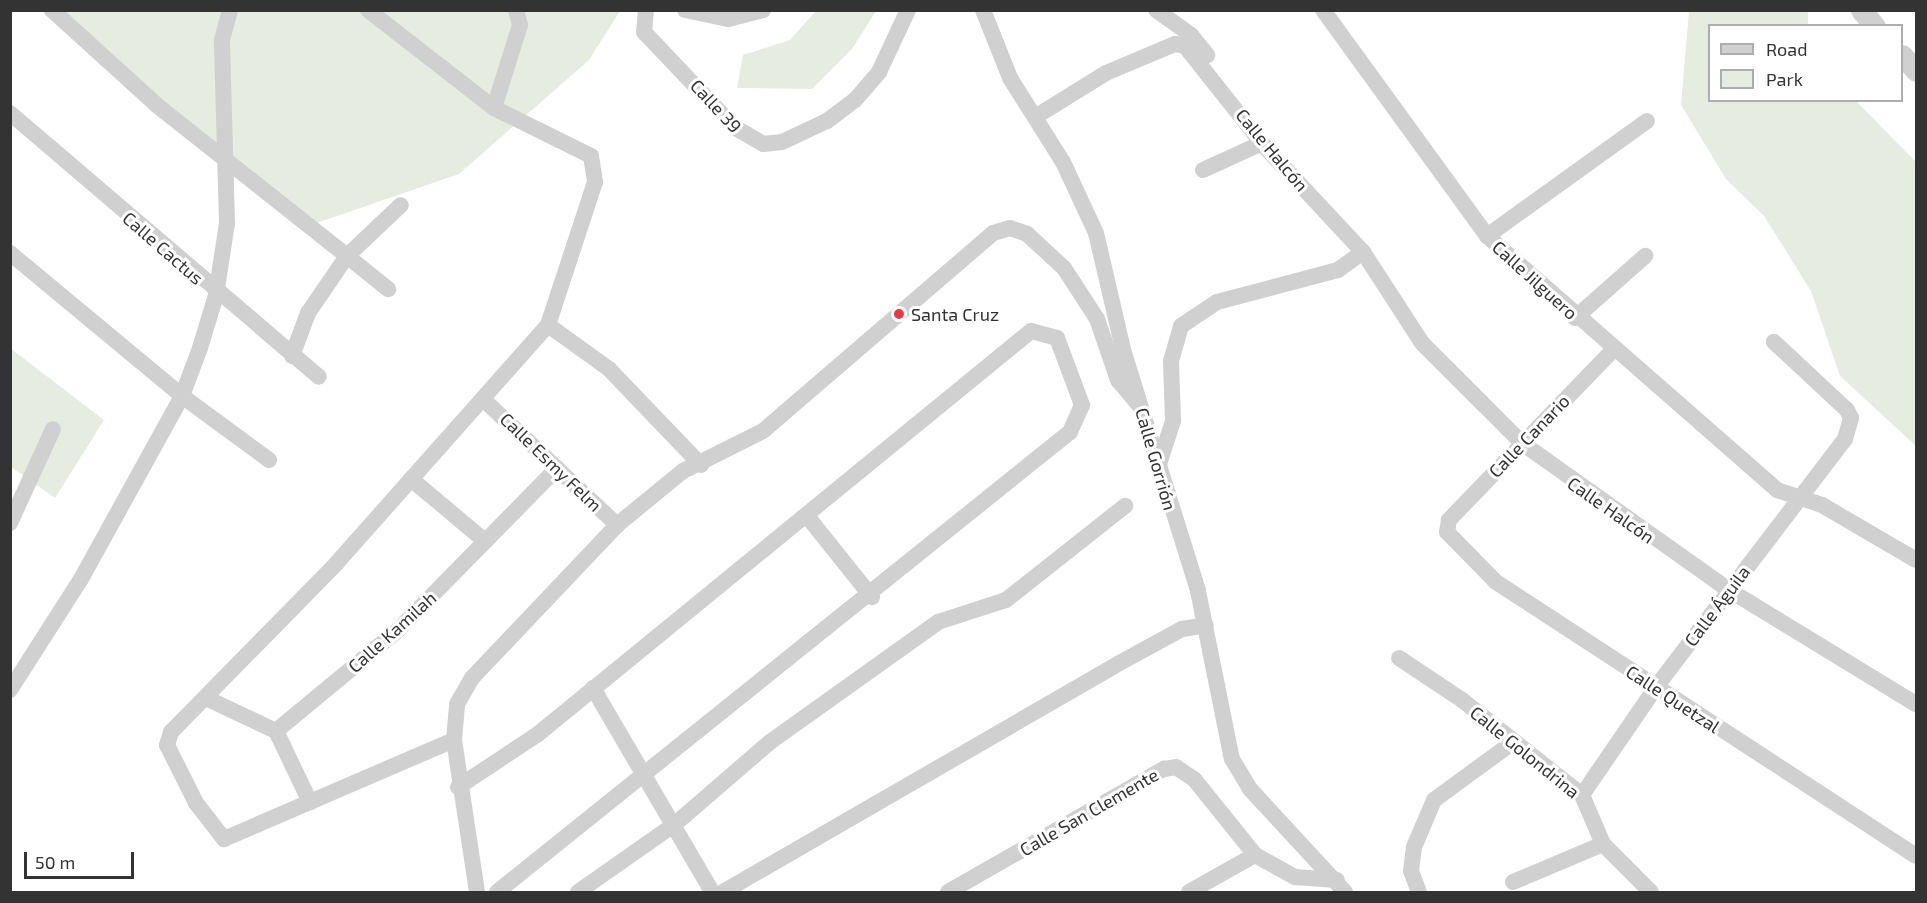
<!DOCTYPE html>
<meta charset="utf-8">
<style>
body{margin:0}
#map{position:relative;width:1927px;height:903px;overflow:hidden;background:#fff;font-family:"Exo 2",sans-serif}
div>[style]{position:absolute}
.green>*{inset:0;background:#e6ecdf}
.minor>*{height:16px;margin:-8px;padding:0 8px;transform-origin:8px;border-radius:8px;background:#d0d0d0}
.tertiary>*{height:21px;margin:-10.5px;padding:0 10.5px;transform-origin:10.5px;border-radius:10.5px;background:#d0d0d0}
.dots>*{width:16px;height:16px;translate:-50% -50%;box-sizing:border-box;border:3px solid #fff;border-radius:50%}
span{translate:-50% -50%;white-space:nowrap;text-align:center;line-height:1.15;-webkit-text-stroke:6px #fff;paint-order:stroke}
.street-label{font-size:18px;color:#333}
.poi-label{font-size:18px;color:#333}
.left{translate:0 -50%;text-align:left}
.frame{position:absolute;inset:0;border:12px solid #333;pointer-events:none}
.legend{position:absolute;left:1708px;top:24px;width:195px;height:78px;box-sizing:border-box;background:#fff;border:2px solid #adadad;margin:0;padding:8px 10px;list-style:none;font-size:18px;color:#333}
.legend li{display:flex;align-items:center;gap:12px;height:30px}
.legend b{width:30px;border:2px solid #adadad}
.scale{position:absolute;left:24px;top:852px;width:110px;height:27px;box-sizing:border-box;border:3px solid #333;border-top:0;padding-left:8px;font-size:18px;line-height:21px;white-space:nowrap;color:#333;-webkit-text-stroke:4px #fff;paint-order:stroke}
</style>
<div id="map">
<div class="green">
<i style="clip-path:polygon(42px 11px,620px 11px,589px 60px,459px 174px,311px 225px,264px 195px)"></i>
<i style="clip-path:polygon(816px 11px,876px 11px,852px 49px,812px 89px,737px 88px,743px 55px,790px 40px)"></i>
<i style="clip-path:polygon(1689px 11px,1808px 11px,1808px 25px,1710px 26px,1710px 100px,1856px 101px,1916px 162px,1916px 446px,1840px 376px,1811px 291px,1764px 216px,1726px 179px,1681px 105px)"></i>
<i style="clip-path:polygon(10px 348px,104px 420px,55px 498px,11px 467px)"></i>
</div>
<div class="minor">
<i style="left:52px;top:10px;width:144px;rotate:42.2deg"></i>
<i style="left:159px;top:107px;width:240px;rotate:38.4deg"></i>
<i style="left:347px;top:256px;width:74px;rotate:-43.4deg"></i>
<i style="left:368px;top:10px;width:160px;rotate:37.9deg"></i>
<i style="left:494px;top:108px;width:108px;rotate:26.3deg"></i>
<i style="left:591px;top:156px;width:26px;rotate:81deg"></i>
<i style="left:595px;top:182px;width:151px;rotate:108.2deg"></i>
<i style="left:548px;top:325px;width:318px;rotate:131.6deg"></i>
<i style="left:337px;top:563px;width:237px;rotate:134.5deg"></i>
<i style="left:171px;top:732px;width:14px;rotate:107deg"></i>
<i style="left:167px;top:745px;width:65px;rotate:63.4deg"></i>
<i style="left:196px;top:803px;width:46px;rotate:52.1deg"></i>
<i style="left:224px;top:839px;width:250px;rotate:-23.3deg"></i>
<i style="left:646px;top:10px;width:22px;rotate:95deg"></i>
<i style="left:644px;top:32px;width:131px;rotate:46.5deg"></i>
<i style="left:734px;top:127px;width:34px;rotate:30deg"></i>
<i style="left:763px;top:144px;width:19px;rotate:-6deg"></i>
<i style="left:782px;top:142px;width:50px;rotate:-25deg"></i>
<i style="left:827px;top:121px;width:35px;rotate:-37deg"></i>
<i style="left:855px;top:100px;width:37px;rotate:-49deg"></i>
<i style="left:879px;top:72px;width:68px;rotate:-64.9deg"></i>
<i style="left:685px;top:10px;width:44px;rotate:11.8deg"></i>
<i style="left:728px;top:19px;width:36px;rotate:-14deg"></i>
<i style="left:983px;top:10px;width:73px;rotate:68.3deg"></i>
<i style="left:1010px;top:78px;width:99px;rotate:57.8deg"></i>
<i style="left:1063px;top:162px;width:78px;rotate:65.1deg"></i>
<i style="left:1096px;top:233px;width:123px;rotate:76.9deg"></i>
<i style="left:1124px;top:353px;width:249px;rotate:72.7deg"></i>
<i style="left:1198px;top:591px;width:171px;rotate:78.6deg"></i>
<i style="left:1232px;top:759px;width:35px;rotate:59deg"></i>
<i style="left:1250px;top:789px;width:140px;rotate:47.3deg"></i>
<i style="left:1156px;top:10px;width:43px;rotate:35.5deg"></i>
<i style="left:1191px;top:35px;width:26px;rotate:51deg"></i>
<i style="left:1323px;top:10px;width:279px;rotate:54deg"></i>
<i style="left:1487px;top:236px;width:386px;rotate:41.2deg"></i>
<i style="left:1777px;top:490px;width:47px;rotate:18.4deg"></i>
<i style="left:1822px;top:505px;width:109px;rotate:30.3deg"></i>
<i style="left:494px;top:108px;width:87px;rotate:-72.6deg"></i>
<i style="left:520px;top:25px;width:16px;rotate:-105deg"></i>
<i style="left:10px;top:113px;width:406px;rotate:40.5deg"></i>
<i style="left:1035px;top:117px;width:84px;rotate:-31.8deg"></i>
<i style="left:1106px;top:73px;width:75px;rotate:-22.8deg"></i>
<i style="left:1175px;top:44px;width:10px;rotate:11deg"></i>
<i style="left:1185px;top:46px;width:129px;rotate:51.6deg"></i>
<i style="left:1265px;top:147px;width:144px;rotate:47deg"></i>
<i style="left:1363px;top:252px;width:108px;rotate:57deg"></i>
<i style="left:1422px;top:343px;width:141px;rotate:45deg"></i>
<i style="left:1522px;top:443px;width:254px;rotate:35.4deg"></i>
<i style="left:1729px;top:590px;width:219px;rotate:31.4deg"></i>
<i style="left:1203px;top:170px;width:65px;rotate:-24.6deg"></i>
<i style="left:1487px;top:236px;width:197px;rotate:-35.7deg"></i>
<i style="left:10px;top:253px;width:224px;rotate:39.7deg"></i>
<i style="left:182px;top:396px;width:108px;rotate:36.3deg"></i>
<i style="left:1575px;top:318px;width:94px;rotate:-41.5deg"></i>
<i style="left:548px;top:325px;width:75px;rotate:35.8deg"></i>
<i style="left:609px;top:369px;width:133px;rotate:46.2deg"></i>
<i style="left:1614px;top:349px;width:238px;rotate:134deg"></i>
<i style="left:1449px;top:520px;width:12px;rotate:99deg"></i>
<i style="left:1447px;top:532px;width:70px;rotate:45.6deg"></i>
<i style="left:1496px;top:582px;width:501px;rotate:33.12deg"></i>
<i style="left:292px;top:356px;width:46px;rotate:-69.6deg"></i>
<i style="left:308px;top:313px;width:69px;rotate:-55.6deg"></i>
<i style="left:347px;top:256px;width:53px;rotate:38.8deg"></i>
<i style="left:484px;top:400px;width:183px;rotate:43.2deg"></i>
<i style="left:1159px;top:464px;width:45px;rotate:-72deg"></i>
<i style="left:1173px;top:421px;width:60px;rotate:-91.9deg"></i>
<i style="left:1171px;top:361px;width:36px;rotate:-74deg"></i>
<i style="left:1181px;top:326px;width:43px;rotate:-33.7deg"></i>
<i style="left:1217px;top:302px;width:125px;rotate:-14.8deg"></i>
<i style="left:1338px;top:270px;width:31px;rotate:-36deg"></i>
<i style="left:411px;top:479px;width:97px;rotate:40deg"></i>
<i style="left:807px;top:516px;width:104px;rotate:51.3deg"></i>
<i style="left:10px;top:523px;width:103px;rotate:-65.4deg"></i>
<i style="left:1399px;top:658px;width:76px;rotate:33.7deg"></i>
<i style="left:1462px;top:700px;width:153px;rotate:38.4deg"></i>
<i style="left:1582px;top:795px;width:53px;rotate:66.8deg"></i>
<i style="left:1603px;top:844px;width:68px;rotate:45deg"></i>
<i style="left:593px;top:688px;width:236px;rotate:59.7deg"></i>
<i style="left:10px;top:690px;width:132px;rotate:-57.4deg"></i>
<i style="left:81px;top:579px;width:209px;rotate:-61.1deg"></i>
<i style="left:182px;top:396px;width:51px;rotate:-69.4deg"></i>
<i style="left:200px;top:348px;width:55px;rotate:-73.2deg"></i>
<i style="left:216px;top:295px;width:73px;rotate:-81.3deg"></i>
<i style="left:227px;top:223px;width:183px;rotate:-91.6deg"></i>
<i style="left:222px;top:40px;width:31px;rotate:-75deg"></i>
<i style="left:208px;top:699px;width:75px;rotate:25.2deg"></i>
<i style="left:276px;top:731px;width:158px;rotate:-39.6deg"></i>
<i style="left:398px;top:630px;width:227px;rotate:-45.5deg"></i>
<i style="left:276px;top:731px;width:79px;rotate:64.4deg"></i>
<i style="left:458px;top:787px;width:96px;rotate:-33.5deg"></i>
<i style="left:538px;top:734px;width:637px;rotate:-39.26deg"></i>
<i style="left:1031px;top:331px;width:27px;rotate:15deg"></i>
<i style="left:1057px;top:338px;width:72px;rotate:69.5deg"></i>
<i style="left:1082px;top:405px;width:30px;rotate:114deg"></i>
<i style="left:1070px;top:432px;width:735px;rotate:141.24deg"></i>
<i style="left:1582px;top:795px;width:131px;rotate:-55.6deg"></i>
<i style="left:1656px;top:687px;width:312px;rotate:-52.7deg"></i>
<i style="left:1845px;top:439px;width:22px;rotate:-74deg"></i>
<i style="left:1851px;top:418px;width:9px;rotate:-117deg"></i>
<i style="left:1847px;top:410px;width:100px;rotate:-137deg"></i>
<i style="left:1513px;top:882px;width:98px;rotate:-22.9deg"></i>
<i style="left:477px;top:892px;width:154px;rotate:-98.6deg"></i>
<i style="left:454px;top:740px;width:36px;rotate:-85deg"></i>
<i style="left:457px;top:704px;width:30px;rotate:-60deg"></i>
<i style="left:472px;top:678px;width:211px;rotate:-46.5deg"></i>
<i style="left:617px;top:525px;width:85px;rotate:-39.3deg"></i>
<i style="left:683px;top:471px;width:89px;rotate:-26.6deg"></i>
<i style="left:763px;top:431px;width:303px;rotate:-40.7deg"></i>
<i style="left:993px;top:233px;width:18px;rotate:-16deg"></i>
<i style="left:1010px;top:228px;width:18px;rotate:19deg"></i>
<i style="left:1027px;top:234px;width:50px;rotate:42.6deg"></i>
<i style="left:1064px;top:268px;width:61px;rotate:57.1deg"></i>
<i style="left:1097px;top:319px;width:65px;rotate:71deg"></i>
<i style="left:1118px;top:380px;width:35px;rotate:50deg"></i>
<i style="left:578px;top:892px;width:118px;rotate:-35deg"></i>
<i style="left:675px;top:824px;width:125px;rotate:-40.8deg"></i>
<i style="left:770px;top:742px;width:206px;rotate:-35.5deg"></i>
<i style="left:938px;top:622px;width:71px;rotate:-17.9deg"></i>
<i style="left:1006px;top:600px;width:152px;rotate:-38.3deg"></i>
<i style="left:723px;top:892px;width:452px;rotate:-30deg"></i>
<i style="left:1114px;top:666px;width:77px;rotate:-28.6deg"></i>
<i style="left:1182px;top:629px;width:24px;rotate:-9deg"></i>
<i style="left:948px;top:892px;width:249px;rotate:-29.7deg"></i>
<i style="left:1164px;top:769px;width:12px;rotate:-9deg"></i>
<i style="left:1176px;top:767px;width:22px;rotate:34deg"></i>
<i style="left:1194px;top:779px;width:97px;rotate:51.2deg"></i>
<i style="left:1255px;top:855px;width:46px;rotate:28.8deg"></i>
<i style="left:1295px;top:877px;width:42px;rotate:4.1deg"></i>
<i style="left:1189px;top:892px;width:76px;rotate:-29.3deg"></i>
<i style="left:1419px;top:892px;width:22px;rotate:-111deg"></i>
<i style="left:1411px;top:871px;width:24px;rotate:-83deg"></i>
<i style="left:1414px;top:847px;width:51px;rotate:-66.9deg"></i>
<i style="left:1434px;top:800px;width:97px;rotate:-36.2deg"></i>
</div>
<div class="tertiary">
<i style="left:1861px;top:10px;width:21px;rotate:49deg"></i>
<i style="left:1902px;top:55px;width:21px;rotate:49deg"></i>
</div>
<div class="dots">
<i style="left:899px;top:314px;background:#e63946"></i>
</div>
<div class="street-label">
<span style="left:716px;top:106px;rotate:47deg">Calle 39</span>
<span style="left:1272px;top:150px;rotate:50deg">Calle Halcón</span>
<span style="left:163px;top:248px;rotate:41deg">Calle Cactus</span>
<span style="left:1535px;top:280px;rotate:42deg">Calle Jilguero</span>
<span style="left:1529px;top:436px;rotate:-46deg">Calle Canario</span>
<span style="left:1156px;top:459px;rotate:74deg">Calle Gorrión</span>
<span style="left:551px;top:462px;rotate:44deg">Calle Esmy Felm</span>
<span style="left:1611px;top:510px;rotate:35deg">Calle Halcón</span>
<span style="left:1717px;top:606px;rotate:-53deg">Calle Águila</span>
<span style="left:392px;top:632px;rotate:-42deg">Calle Kamilah</span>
<span style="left:1673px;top:699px;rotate:33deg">Calle Quetzal</span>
<span style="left:1525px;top:752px;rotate:39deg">Calle Golondrina</span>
<span style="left:1089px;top:812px;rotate:-30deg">Calle San Clemente</span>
</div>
<div class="poi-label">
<span class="left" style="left:911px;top:314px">Santa Cruz</span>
</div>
<div class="frame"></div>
<ul class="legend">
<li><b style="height:8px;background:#d0d0d0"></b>Road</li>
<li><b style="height:16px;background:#e6ecdf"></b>Park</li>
</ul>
<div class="scale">50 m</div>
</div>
